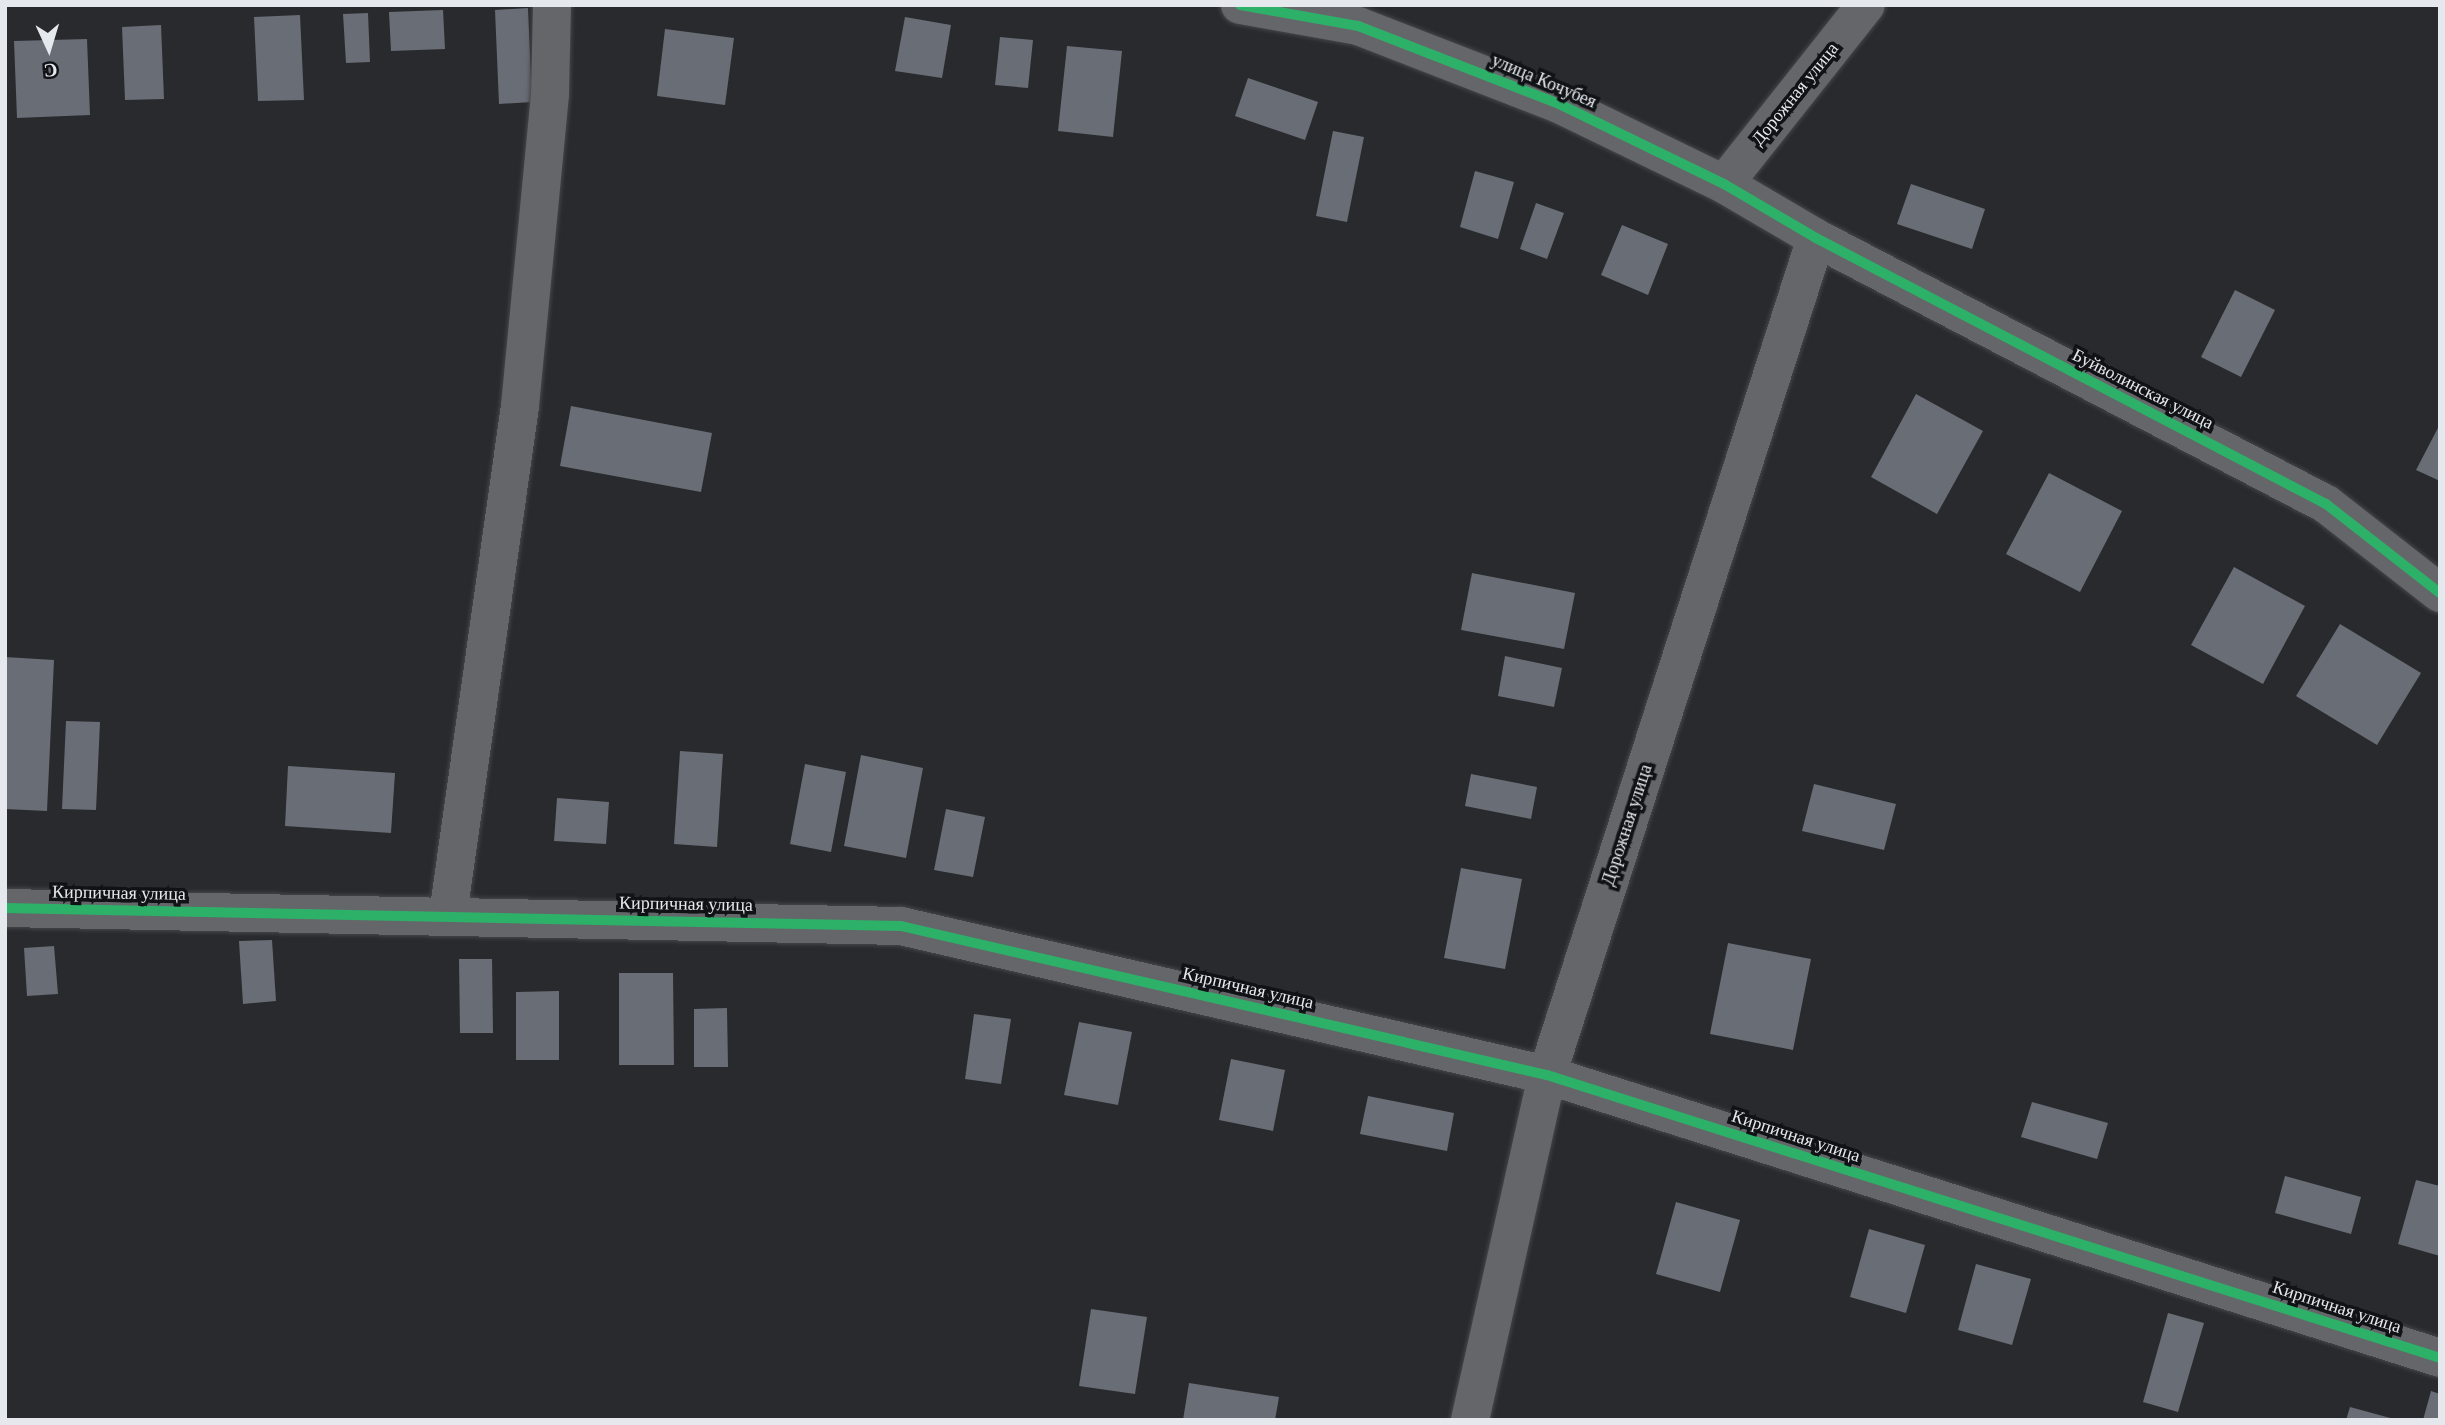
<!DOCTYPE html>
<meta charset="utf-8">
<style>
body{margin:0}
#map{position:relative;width:2445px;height:1425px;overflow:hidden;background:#292a2e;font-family:Georgia,serif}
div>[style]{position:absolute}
.building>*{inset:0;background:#696d76}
.roads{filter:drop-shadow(0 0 2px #44464a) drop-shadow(0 0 2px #44464a)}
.minor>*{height:38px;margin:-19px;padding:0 19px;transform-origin:19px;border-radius:19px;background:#646669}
.cycleway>*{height:10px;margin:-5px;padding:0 5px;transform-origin:5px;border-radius:5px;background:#2db169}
span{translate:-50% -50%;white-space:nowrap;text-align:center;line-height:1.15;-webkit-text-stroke:7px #101216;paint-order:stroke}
.street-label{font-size:18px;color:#e5e8ed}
.frame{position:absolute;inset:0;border:7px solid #e5e8ed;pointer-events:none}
.north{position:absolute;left:14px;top:14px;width:70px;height:70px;-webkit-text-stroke:5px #101216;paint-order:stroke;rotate:176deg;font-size:19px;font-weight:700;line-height:28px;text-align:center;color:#e5e8ed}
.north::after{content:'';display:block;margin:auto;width:24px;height:32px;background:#e5e8ed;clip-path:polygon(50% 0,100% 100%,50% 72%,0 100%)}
</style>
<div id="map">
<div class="building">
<i style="clip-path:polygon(528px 8px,532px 102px,499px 104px,495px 10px)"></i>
<i style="clip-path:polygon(443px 10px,445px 49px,391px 51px,389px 12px)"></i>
<i style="clip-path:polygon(368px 13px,370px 62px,346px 63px,343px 14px)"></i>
<i style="clip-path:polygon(300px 15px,304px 100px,258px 101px,254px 17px)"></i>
<i style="clip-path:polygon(905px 17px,951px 25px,942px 78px,895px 71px)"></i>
<i style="clip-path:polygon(161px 25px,164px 99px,125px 100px,122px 27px)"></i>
<i style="clip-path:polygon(665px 29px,734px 38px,725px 105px,657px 96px)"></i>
<i style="clip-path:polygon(1000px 37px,1033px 40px,1028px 88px,995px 85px)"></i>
<i style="clip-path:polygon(87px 39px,90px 115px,17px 118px,14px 41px)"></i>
<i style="clip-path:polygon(1067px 46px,1122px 51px,1113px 137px,1058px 131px)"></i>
<i style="clip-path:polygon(1248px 78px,1318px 102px,1305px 140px,1235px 116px)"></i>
<i style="clip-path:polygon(1333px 131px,1364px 137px,1347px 222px,1316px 216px)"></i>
<i style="clip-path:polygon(1475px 171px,1514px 182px,1498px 239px,1460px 227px)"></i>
<i style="clip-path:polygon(1911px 184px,1985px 209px,1972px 249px,1897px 224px)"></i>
<i style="clip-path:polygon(1536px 203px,1564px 213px,1547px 259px,1520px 249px)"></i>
<i style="clip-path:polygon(1622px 225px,1668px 244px,1648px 295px,1601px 275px)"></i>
<i style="clip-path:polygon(2235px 290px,2275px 310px,2241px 377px,2201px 357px)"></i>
<i style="clip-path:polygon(1916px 394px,1983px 431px,1937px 514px,1871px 477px)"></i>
<i style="clip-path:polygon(571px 406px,712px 433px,701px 492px,560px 466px)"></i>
<i style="clip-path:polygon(2440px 424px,2440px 481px,2416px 470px)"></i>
<i style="clip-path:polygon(2049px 473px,2122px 511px,2080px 592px,2006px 554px)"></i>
<i style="clip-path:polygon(2234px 567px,2305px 606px,2263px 684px,2191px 645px)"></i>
<i style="clip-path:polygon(1472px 573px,1575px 593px,1564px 649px,1461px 630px)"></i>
<i style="clip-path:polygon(2340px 624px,2421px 673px,2377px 745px,2296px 696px)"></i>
<i style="clip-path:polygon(1505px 656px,1562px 668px,1554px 707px,1498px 696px)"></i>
<i style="clip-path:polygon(5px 657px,54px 660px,47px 811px,5px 809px)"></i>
<i style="clip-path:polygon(66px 721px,100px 722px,96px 810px,62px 809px)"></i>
<i style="clip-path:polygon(680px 751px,723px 754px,717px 847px,674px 844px)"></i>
<i style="clip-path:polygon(861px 755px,923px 768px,906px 858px,844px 846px)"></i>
<i style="clip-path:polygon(805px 764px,846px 772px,831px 852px,790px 844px)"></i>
<i style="clip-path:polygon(288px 766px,395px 773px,391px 833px,285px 826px)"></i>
<i style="clip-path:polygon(1471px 774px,1537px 787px,1531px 819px,1465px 806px)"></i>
<i style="clip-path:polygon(1814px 784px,1896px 804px,1884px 850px,1802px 831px)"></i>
<i style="clip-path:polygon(557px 798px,609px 802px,606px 844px,554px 841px)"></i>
<i style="clip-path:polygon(946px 809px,985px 817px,973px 877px,934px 870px)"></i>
<i style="clip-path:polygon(1461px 868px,1522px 879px,1505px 969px,1444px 958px)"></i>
<i style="clip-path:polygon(272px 940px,276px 1001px,243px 1004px,239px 941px)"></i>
<i style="clip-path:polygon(1728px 943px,1811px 959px,1793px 1050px,1710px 1034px)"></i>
<i style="clip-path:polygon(54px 946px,58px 994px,27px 996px,24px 948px)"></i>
<i style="clip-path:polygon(459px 959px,492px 959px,493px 1033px,460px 1033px)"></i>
<i style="clip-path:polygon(619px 973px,673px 973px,674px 1065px,619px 1065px)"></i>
<i style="clip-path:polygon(559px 991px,559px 1060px,516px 1060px,516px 992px)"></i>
<i style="clip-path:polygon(727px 1008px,728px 1067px,694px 1067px,694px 1009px)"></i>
<i style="clip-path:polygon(974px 1014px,1011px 1019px,1001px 1084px,965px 1079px)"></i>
<i style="clip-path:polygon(1079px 1022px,1132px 1032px,1118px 1105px,1064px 1095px)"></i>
<i style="clip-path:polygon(1231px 1059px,1285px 1070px,1273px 1131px,1219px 1120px)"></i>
<i style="clip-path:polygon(1368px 1096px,1454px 1113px,1447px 1151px,1360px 1134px)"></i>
<i style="clip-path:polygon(2032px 1102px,2108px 1123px,2097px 1159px,2021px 1137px)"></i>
<i style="clip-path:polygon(2285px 1176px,2361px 1197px,2351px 1234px,2275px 1213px)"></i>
<i style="clip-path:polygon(2416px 1180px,2440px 1186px,2440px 1256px,2398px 1244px)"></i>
<i style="clip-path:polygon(1676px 1202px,1740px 1220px,1720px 1292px,1656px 1274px)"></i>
<i style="clip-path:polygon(1869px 1229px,1925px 1245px,1906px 1313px,1850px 1297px)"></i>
<i style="clip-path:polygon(1976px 1264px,2031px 1279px,2012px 1345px,1958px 1330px)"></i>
<i style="clip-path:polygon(1091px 1309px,1147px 1317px,1135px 1394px,1079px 1386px)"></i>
<i style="clip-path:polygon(2168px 1313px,2204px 1323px,2178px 1412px,2143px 1402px)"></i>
<i style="clip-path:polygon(1189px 1383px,1279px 1397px,1275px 1420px,1183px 1420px)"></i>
<i style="clip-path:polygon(2431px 1391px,2440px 1394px,2440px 1420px,2423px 1420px)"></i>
<i style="clip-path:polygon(2350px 1407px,2394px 1419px,2394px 1420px,2346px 1420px)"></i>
</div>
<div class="roads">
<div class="minor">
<i style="left:1240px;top:5px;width:120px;rotate:10.1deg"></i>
<i style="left:1358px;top:26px;width:216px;rotate:21.2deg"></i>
<i style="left:1559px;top:104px;width:183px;rotate:25.9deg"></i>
<i style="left:1724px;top:184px;width:107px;rotate:30.4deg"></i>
<i style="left:1816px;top:238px;width:575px;rotate:27.55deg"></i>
<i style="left:2326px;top:504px;width:145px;rotate:38deg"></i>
<i style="left:1724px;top:184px;width:228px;rotate:-51.6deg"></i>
<i style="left:5px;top:908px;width:896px;rotate:1.15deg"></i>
<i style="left:901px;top:926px;width:663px;rotate:12.99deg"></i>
<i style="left:1547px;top:1075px;width:937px;rotate:17.58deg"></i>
<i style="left:448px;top:915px;width:514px;rotate:-81.95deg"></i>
<i style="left:520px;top:406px;width:313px;rotate:-84.5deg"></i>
<i style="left:550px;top:94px;width:89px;rotate:-88.7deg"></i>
<i style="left:1470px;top:1420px;width:353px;rotate:-77.4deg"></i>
<i style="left:1547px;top:1075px;width:879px;rotate:-72.18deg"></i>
</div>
</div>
<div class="cycleway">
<i style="left:1240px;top:5px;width:120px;rotate:10.1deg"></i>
<i style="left:1358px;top:26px;width:216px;rotate:21.2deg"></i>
<i style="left:1559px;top:104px;width:183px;rotate:25.9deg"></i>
<i style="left:1724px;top:184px;width:107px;rotate:30.4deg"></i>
<i style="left:1816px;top:238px;width:575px;rotate:27.55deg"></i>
<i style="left:2326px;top:504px;width:145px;rotate:38deg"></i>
<i style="left:5px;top:908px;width:896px;rotate:1.15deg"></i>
<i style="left:901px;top:926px;width:663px;rotate:12.99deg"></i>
<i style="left:1547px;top:1075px;width:937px;rotate:17.58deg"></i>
</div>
<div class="street-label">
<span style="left:1544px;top:81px;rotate:23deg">улица Кочубея</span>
<span style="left:1795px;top:94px;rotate:-51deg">Дорожная улица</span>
<span style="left:2143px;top:389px;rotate:27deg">Буйволинская улица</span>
<span style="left:1627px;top:825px;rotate:-72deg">Дорожная улица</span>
<span style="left:119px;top:893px;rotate:1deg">Кирпичная улица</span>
<span style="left:686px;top:904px;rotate:1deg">Кирпичная улица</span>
<span style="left:1248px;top:988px;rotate:13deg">Кирпичная улица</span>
<span style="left:1796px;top:1136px;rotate:18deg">Кирпичная улица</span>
<span style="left:2337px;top:1307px;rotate:18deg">Кирпичная улица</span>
</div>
<div class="frame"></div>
<div class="north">С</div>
</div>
